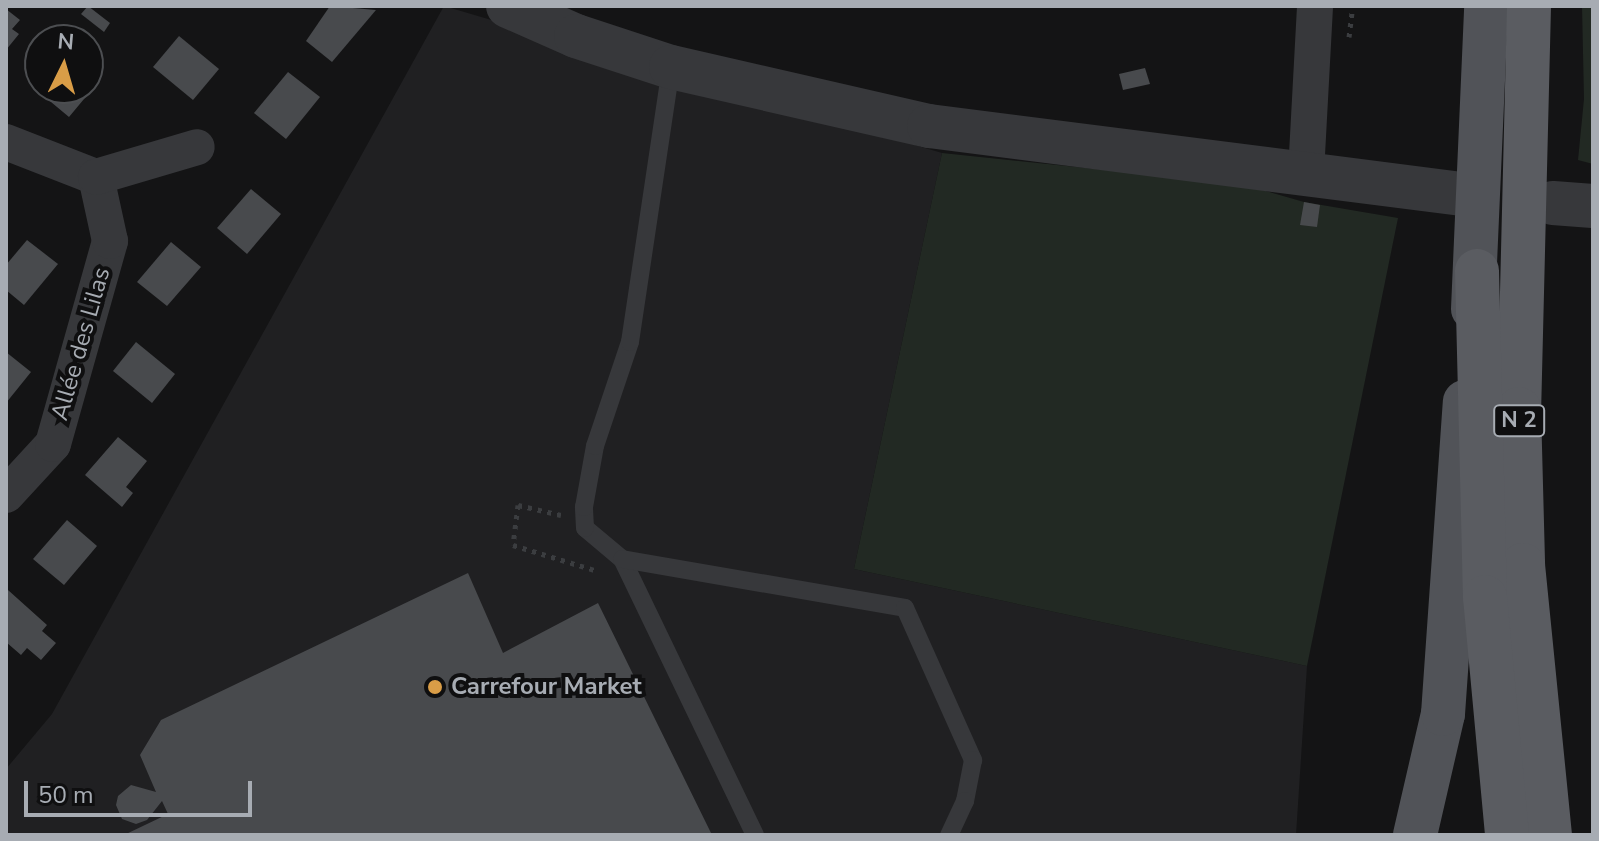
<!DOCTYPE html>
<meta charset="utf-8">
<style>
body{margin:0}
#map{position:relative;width:1599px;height:841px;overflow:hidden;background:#141415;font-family:"Nunito Sans",sans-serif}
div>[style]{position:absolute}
.built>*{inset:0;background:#202022}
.green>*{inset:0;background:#222923}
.building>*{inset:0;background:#484a4d}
.path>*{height:5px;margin-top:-2.5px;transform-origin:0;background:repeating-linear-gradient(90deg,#3b3d40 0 4px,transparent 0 10px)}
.service>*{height:18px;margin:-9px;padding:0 9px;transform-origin:9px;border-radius:9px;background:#37383b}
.minor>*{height:36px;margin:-18px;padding:0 18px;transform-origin:18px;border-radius:18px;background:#37383b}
.tertiary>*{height:44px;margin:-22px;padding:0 22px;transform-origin:22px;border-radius:22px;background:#37383b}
.primary>*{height:44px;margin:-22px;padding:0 22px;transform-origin:22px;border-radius:22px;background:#515358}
.trunk>*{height:44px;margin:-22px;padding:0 22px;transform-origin:22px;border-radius:22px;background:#5a5c61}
.dots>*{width:22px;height:22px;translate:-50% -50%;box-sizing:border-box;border:4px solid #0f0f10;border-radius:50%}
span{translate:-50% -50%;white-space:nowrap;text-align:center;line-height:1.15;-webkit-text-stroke:8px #0f0f10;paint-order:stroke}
.shield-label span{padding:2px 6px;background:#0f0f10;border:2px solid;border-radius:6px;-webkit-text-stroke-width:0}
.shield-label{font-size:22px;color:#a7acb3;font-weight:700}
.street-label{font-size:24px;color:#a7acb3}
.poi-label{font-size:24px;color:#a7acb3;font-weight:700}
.left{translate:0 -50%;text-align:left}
.frame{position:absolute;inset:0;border:8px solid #a7acb3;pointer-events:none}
.north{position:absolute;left:24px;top:24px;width:80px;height:80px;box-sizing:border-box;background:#0f0f10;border:2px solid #4c4e51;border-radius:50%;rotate:5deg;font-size:22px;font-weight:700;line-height:32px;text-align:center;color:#a7acb3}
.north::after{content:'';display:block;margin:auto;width:28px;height:36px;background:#d99d47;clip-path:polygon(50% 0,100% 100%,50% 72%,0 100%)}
.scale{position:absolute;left:24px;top:781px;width:228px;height:36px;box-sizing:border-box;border:4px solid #a7acb3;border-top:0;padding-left:10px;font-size:24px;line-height:28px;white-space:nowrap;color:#a7acb3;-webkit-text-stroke:6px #0f0f10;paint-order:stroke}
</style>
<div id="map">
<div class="built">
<i style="clip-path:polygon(444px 6px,942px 153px,854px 569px,1307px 666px,1296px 835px,6px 835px,6px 769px,52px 714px)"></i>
</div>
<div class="green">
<i style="clip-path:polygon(1582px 6px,1593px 6px,1593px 164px,1578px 160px,1584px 99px)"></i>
<i style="clip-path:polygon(942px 153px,1241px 184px,1304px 202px,1398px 218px,1307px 666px,854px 569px)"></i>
</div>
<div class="building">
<i style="clip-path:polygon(88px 6px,110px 23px,104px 32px,81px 14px)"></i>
<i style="clip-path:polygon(330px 6px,376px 10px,332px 62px,306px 41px)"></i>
<i style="clip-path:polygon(6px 9px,20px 20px,12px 29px,19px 34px,6px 50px)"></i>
<i style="clip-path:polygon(179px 36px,219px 69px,193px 100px,153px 67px)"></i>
<i style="clip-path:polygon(1145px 68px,1150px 84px,1123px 90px,1119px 74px)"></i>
<i style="clip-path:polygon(288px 72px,320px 97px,286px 139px,254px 113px)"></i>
<i style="clip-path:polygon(40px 78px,40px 88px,88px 88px,88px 82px,94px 87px,69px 117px,33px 87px)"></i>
<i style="clip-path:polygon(251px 189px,281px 214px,247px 254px,217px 228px)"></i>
<i style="clip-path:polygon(1304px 202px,1320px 205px,1317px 227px,1300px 225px)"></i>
<i style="clip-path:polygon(27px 240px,58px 264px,24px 305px,6px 290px,6px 265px)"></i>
<i style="clip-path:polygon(171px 242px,201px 267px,167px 306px,137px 282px)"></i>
<i style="clip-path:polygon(136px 342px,175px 374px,152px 403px,113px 371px)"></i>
<i style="clip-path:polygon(6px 352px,31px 372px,6px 403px)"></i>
<i style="clip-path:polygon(118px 437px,147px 461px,126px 487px,133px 493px,122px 507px,85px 475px)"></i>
<i style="clip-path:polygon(67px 520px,97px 546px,64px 585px,33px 559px)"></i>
<i style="clip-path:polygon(468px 573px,503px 653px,598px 603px,712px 835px,124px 835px,168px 814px,162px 801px,147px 820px,136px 824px,122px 819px,116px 805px,118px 796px,131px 785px,156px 792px,140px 755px,161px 720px)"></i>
<i style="clip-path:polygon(8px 590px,47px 625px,42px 631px,56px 643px,41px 660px,27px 648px,21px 655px,6px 642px)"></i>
</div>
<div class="path">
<i style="left:1349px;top:37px;width:31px;rotate:-83deg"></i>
<i style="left:561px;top:515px;width:44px;rotate:-166.9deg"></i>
<i style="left:518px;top:505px;width:40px;rotate:97.1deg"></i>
<i style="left:513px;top:545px;width:89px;rotate:17deg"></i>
</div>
<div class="service">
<i style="left:622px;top:559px;width:48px;rotate:-140deg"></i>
<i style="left:585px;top:528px;width:21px;rotate:-93deg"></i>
<i style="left:584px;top:507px;width:62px;rotate:-79.8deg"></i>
<i style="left:595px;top:446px;width:110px;rotate:-71.4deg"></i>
<i style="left:630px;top:342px;width:278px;rotate:-81.5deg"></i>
<i style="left:755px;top:835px;width:306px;rotate:-115.7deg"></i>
<i style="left:622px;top:559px;width:287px;rotate:9.8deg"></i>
<i style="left:905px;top:608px;width:167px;rotate:65.9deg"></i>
<i style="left:973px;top:760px;width:42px;rotate:101deg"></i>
<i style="left:965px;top:801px;width:38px;rotate:115deg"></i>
</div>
<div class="minor">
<i style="left:6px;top:142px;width:97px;rotate:21.3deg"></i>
<i style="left:1306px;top:173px;width:167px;rotate:-86.9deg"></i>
<i style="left:6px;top:495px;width:69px;rotate:-47.3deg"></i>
<i style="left:53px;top:444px;width:211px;rotate:-74.3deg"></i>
<i style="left:110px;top:241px;width:66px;rotate:-102.3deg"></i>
<i style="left:96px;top:177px;width:105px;rotate:-16.5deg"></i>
</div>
<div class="tertiary">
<i style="left:508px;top:6px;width:74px;rotate:23.8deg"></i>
<i style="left:576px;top:36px;width:100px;rotate:18.1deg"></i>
<i style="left:671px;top:67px;width:265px;rotate:12.9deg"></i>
<i style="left:929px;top:126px;width:537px;rotate:7.27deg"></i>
<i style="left:1553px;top:203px;width:40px;rotate:4.3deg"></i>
</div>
<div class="primary">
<i style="left:1473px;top:309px;width:303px;rotate:-87.5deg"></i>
<i style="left:1415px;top:835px;width:124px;rotate:-77deg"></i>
<i style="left:1443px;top:714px;width:313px;rotate:-86deg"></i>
</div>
<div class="trunk">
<i style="left:1529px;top:6px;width:403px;rotate:91.4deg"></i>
<i style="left:1519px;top:409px;width:156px;rotate:88.5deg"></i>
<i style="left:1523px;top:565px;width:271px;rotate:84.3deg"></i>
<i style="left:1477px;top:271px;width:326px;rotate:88.6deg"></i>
<i style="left:1485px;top:597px;width:239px;rotate:84.7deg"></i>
</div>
<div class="dots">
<i style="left:435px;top:687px;background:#d99d47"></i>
</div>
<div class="shield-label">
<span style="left:1519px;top:421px">N 2</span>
</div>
<div class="street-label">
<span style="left:81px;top:344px;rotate:-74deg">Allée des Lilas</span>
</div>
<div class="poi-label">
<span class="left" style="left:451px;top:687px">Carrefour Market</span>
</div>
<div class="frame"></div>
<div class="north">N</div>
<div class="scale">50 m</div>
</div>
